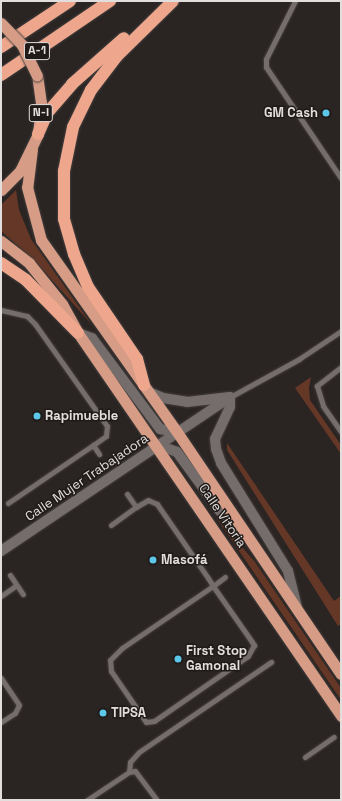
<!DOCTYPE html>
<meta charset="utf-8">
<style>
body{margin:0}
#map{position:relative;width:342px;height:801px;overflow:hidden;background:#2a2423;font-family:"Space Grotesk",sans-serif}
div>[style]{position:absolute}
.green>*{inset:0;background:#643727}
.roads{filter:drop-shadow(0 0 1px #44403e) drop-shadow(0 0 1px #44403e)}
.service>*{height:5px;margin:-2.5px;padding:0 2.5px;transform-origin:2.5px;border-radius:2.5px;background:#746d6b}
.minor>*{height:10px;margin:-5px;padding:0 5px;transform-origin:5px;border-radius:5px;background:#746d6b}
.trunk>*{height:11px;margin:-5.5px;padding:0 5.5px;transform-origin:5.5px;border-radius:5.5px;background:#d69c86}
.motorway>*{height:12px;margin:-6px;padding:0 6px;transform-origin:6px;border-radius:6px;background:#eea78d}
.bridges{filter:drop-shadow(0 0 1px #44403e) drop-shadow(0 0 1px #44403e)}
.trunk-bridge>*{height:11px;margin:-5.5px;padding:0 5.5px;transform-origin:5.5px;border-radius:5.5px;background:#d69c86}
.dots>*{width:11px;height:11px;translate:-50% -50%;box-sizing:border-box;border:2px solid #201b19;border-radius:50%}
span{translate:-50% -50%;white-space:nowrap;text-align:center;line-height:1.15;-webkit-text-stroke:3px #201b19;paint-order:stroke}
.shield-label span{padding:1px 3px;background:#201b19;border:1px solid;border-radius:3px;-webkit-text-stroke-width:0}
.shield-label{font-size:12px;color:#e2dedd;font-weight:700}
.poi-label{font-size:13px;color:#e2dedd;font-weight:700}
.right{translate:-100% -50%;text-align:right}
.left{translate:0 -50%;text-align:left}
.street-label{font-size:13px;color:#e2dedd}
.frame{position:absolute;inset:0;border:2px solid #e2dedd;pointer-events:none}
</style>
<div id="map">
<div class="green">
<i style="clip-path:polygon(16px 190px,19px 210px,31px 239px,92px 325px,34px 260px,1px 231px,1px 205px)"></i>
<i style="clip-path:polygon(311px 377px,309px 388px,310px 400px,341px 445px,341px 454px,295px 388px)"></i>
<i style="clip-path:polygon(227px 443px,334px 601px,341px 596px,341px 624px,338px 626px,227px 450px)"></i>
<i style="clip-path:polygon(215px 516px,255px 562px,341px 688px,341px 700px)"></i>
</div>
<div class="roads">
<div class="service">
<i style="left:295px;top:1px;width:65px;rotate:116.6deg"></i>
<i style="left:266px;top:59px;width:8px;rotate:90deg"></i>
<i style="left:266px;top:67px;width:134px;rotate:56deg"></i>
<i style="left:1px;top:310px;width:27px;rotate:13deg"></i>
<i style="left:27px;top:316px;width:11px;rotate:45deg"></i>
<i style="left:35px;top:324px;width:125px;rotate:54.8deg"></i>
<i style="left:107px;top:426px;width:10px;rotate:96deg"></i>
<i style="left:106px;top:436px;width:16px;rotate:145deg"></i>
<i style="left:93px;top:445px;width:11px;rotate:56deg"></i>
<i style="left:341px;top:367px;width:31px;rotate:142deg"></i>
<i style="left:317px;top:386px;width:21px;rotate:73deg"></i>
<i style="left:323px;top:406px;width:32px;rotate:55deg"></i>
<i style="left:230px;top:397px;width:79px;rotate:-28.8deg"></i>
<i style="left:299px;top:359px;width:50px;rotate:-33.7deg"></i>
<i style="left:127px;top:494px;width:16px;rotate:55deg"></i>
<i style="left:136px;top:507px;width:14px;rotate:-30deg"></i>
<i style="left:148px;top:500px;width:10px;rotate:24deg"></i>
<i style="left:157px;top:504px;width:90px;rotate:55.4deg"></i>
<i style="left:208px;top:578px;width:9px;rotate:58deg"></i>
<i style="left:213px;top:586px;width:68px;rotate:55.1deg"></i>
<i style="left:252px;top:642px;width:4px;rotate:56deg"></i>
<i style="left:254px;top:645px;width:13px;rotate:119deg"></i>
<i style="left:248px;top:656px;width:114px;rotate:145.3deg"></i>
<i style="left:154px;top:721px;width:8px;rotate:173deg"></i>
<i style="left:146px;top:722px;width:62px;rotate:-124.5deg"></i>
<i style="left:111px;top:671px;width:11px;rotate:-95deg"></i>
<i style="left:110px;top:660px;width:17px;rotate:-45deg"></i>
<i style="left:122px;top:648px;width:110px;rotate:-34.3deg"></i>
<i style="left:213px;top:586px;width:15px;rotate:-37deg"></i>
<i style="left:8px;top:503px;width:103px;rotate:-34.3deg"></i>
<i style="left:111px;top:525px;width:31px;rotate:-36deg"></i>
<i style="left:10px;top:575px;width:23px;rotate:56deg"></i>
<i style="left:1px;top:596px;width:19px;rotate:-35deg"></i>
<i style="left:1px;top:678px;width:32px;rotate:56deg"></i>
<i style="left:19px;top:705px;width:9px;rotate:117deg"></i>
<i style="left:15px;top:713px;width:17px;rotate:147deg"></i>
<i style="left:305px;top:757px;width:35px;rotate:-35deg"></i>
<i style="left:129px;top:772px;width:10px;rotate:-84deg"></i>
<i style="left:130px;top:762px;width:13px;rotate:-48deg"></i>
<i style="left:139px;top:752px;width:160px;rotate:-34.3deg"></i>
<i style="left:87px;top:800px;width:50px;rotate:-33.7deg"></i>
<i style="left:129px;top:772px;width:6px;rotate:-9deg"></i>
<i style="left:135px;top:771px;width:36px;rotate:53deg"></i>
</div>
<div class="minor">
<i style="left:78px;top:333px;width:15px;rotate:20deg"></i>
<i style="left:92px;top:338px;width:114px;rotate:53.2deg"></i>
<i style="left:160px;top:429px;width:17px;rotate:10deg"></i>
<i style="left:149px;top:392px;width:15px;rotate:23deg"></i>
<i style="left:163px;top:398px;width:24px;rotate:9deg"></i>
<i style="left:187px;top:402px;width:43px;rotate:-6.6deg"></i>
<i style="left:230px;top:397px;width:10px;rotate:90deg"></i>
<i style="left:230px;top:407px;width:35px;rotate:115deg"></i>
<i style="left:215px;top:439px;width:10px;rotate:84deg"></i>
<i style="left:216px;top:449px;width:15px;rotate:70deg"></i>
<i style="left:221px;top:463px;width:127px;rotate:58.2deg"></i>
<i style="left:288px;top:571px;width:37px;rotate:76deg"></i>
<i style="left:157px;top:445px;width:21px;rotate:19deg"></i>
<i style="left:177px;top:452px;width:73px;rotate:53.9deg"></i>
<i style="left:220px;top:511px;width:30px;rotate:41deg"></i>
<i style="left:1px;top:551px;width:276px;rotate:-33.9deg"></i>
</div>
<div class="trunk">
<i style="left:32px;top:149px;width:38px;rotate:97deg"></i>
<i style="left:27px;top:187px;width:55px;rotate:75.2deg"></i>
<i style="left:41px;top:240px;width:235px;rotate:54.7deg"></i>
<i style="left:177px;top:432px;width:292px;rotate:55.9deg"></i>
<i style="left:1px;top:190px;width:27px;rotate:-45deg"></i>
<i style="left:20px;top:171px;width:41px;rotate:-64.1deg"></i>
<i style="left:38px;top:134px;width:31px;rotate:-84deg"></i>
<i style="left:41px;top:103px;width:27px;rotate:-98deg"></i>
<i style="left:1px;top:241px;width:36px;rotate:38deg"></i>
<i style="left:29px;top:263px;width:53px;rotate:51.2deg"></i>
<i style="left:62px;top:304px;width:33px;rotate:61deg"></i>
<i style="left:78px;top:333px;width:465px;rotate:55.5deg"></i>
</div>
<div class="motorway">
<i style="left:1px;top:47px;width:83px;rotate:-33.7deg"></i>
<i style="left:1px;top:75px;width:132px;rotate:-34.2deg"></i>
<i style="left:38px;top:134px;width:24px;rotate:-66deg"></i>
<i style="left:48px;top:112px;width:37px;rotate:-49deg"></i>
<i style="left:72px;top:84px;width:69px;rotate:-41.5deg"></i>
<i style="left:1px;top:263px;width:30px;rotate:34deg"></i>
<i style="left:26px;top:280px;width:74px;rotate:45.5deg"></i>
<i style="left:144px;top:385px;width:27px;rotate:-105deg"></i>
<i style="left:137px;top:359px;width:87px;rotate:-124.2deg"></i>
<i style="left:88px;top:287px;width:36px;rotate:-113deg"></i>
<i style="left:74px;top:254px;width:36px;rotate:-106deg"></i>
<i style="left:64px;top:219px;width:48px;rotate:-90deg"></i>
<i style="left:64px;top:171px;width:45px;rotate:-78.4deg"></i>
<i style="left:73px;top:127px;width:41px;rotate:-64.1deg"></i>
<i style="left:91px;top:90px;width:43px;rotate:-52.6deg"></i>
<i style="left:117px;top:56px;width:78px;rotate:-44.5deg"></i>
</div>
</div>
<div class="bridges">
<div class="trunk-bridge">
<i style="left:1px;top:23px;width:30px;rotate:46deg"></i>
<i style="left:22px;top:45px;width:34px;rotate:64deg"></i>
</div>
</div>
<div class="dots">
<i style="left:326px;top:113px;background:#5cc7e8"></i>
<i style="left:37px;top:416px;background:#5cc7e8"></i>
<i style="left:153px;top:560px;background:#5cc7e8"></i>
<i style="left:178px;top:659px;background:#5cc7e8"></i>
<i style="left:103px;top:713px;background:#5cc7e8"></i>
</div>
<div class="shield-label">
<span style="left:37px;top:51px">A-1</span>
<span style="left:41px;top:113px">N-I</span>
</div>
<div class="poi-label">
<span class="right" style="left:318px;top:113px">GM Cash</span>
<span class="left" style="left:45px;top:416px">Rapimueble</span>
<span class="left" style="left:161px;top:560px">Masofá</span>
<span class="left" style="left:186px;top:659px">First Stop<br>Gamonal</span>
<span class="left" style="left:111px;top:713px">TIPSA</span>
</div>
<div class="street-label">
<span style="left:87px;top:478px;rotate:-34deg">Calle Mujer Trabajadora</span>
<span style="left:222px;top:516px;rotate:56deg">Calle Vitoria</span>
</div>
<div class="frame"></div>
</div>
